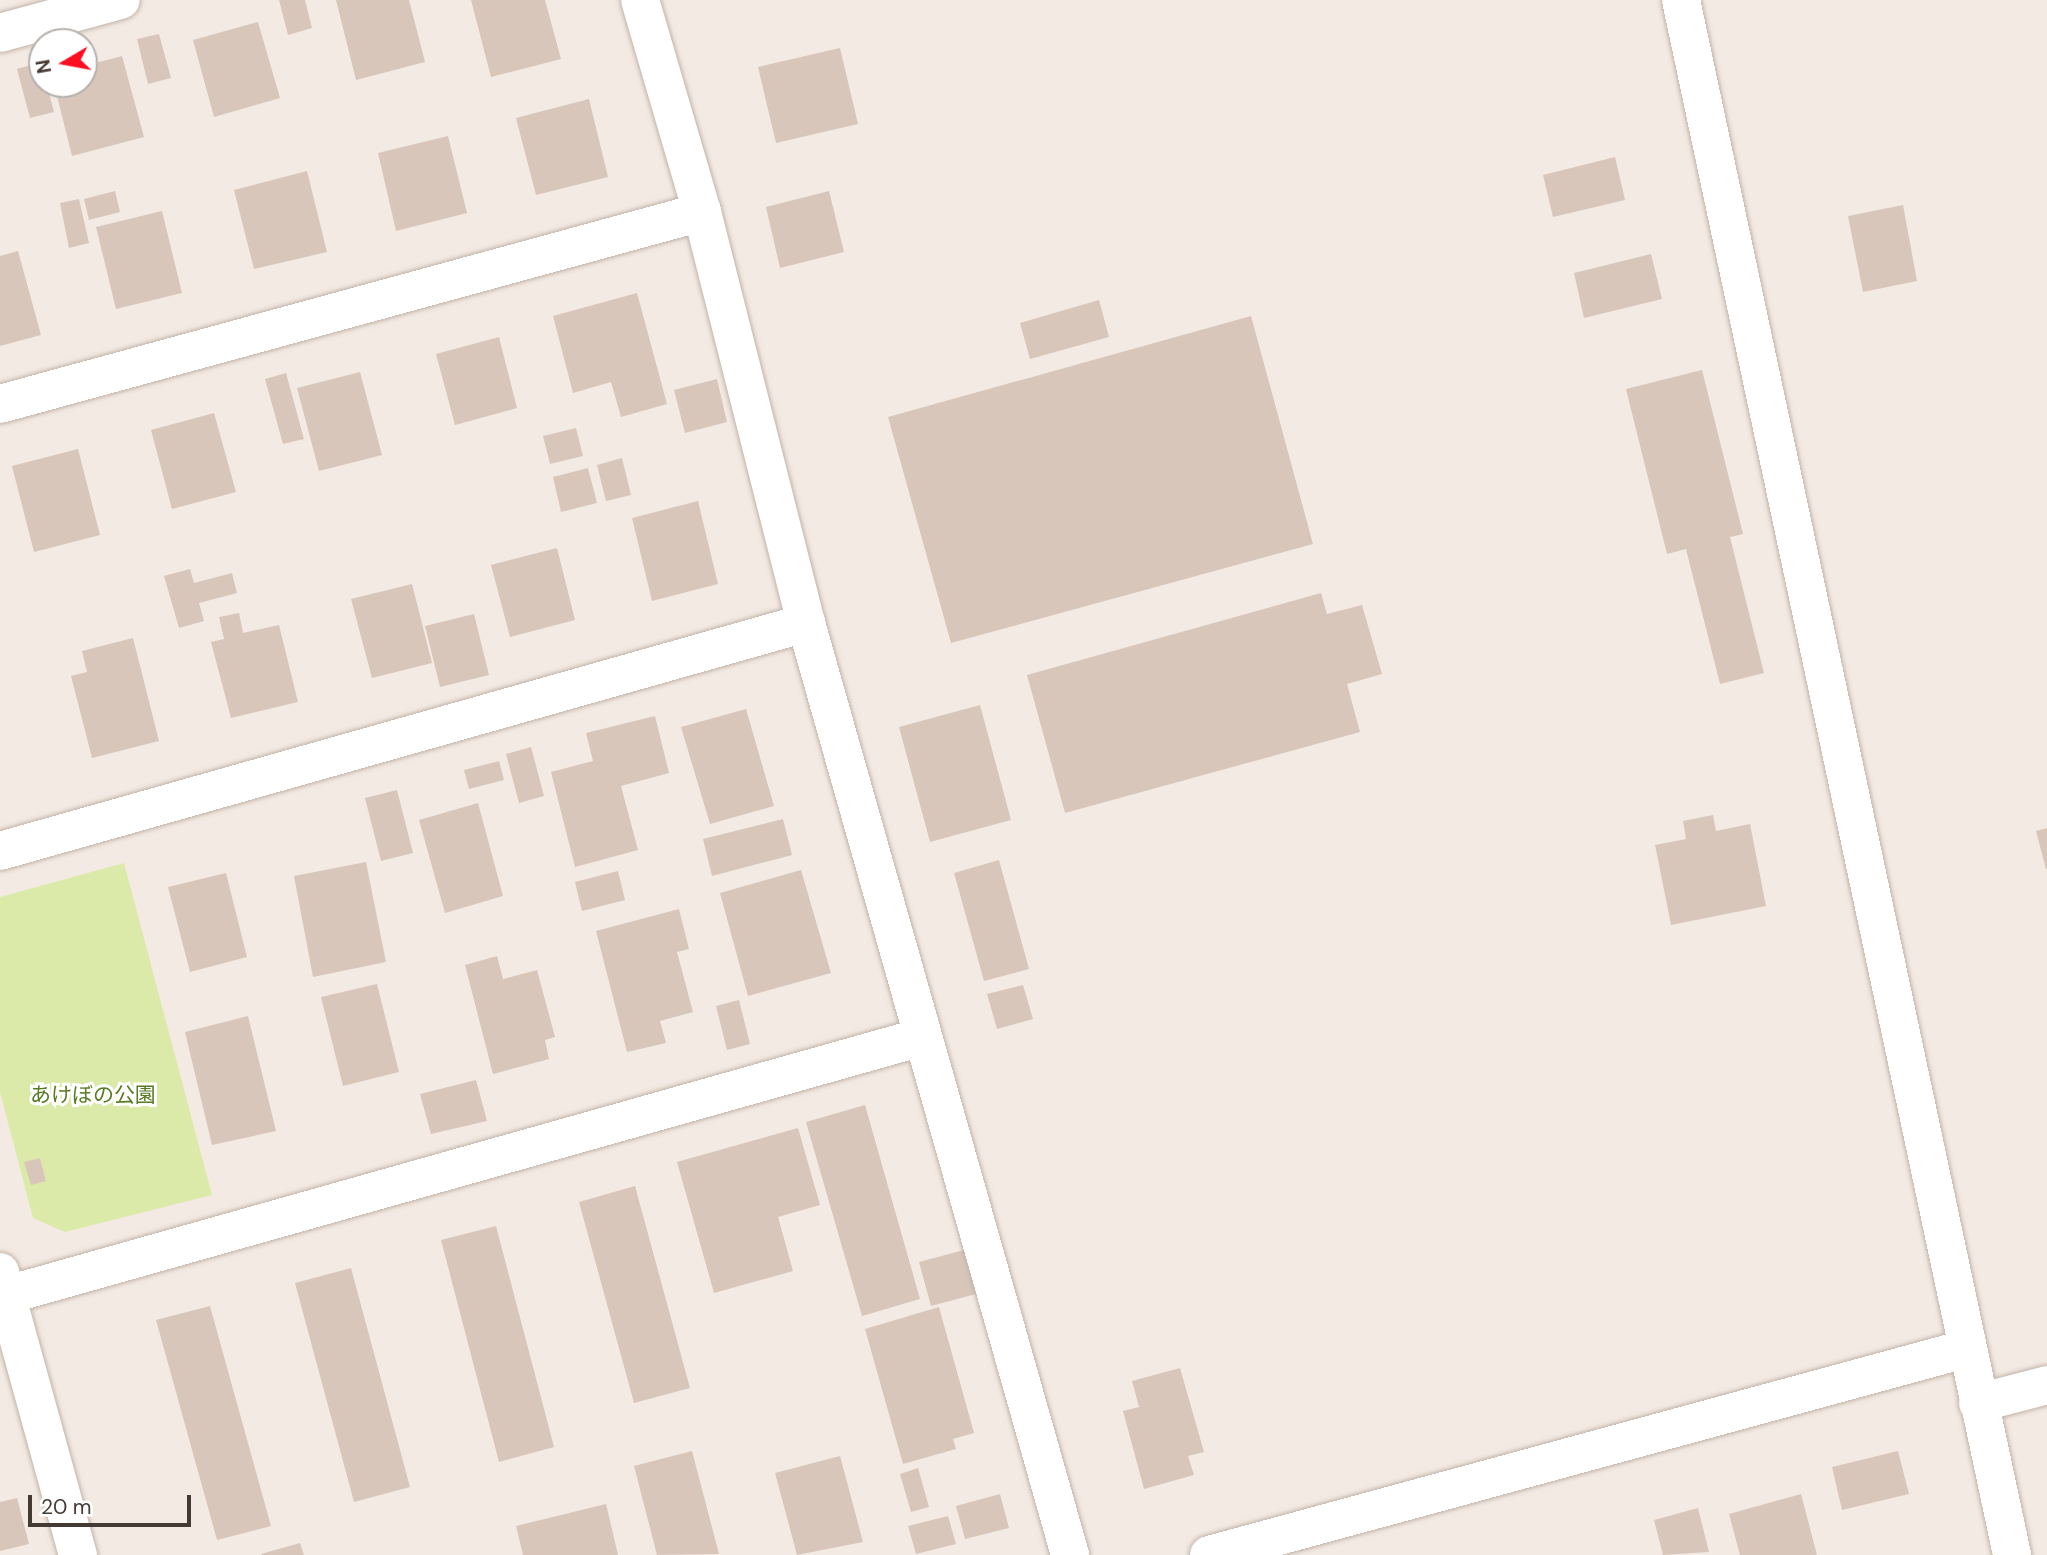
<!DOCTYPE html>
<meta charset="utf-8">
<style>
body{margin:0}
#map{position:relative;width:2047px;height:1555px;overflow:hidden;background:#f3eae3;font-family:"DM Sans","Noto Sans JP",sans-serif}
div>[style]{position:absolute}
.green>*{inset:0;background:#dceaa9}
.building>*{inset:0;background:#d8c6bb}
.roads{filter:drop-shadow(0 0 2px #c2b3a8) drop-shadow(0 0 2px #c2b3a8)}
.street>*{height:38px;margin:-19px;padding:0 19px;transform-origin:19px;border-radius:19px;background:#fff}
span{translate:-50% -50%;white-space:nowrap;text-align:center;line-height:1.15;-webkit-text-stroke:6px #fff;paint-order:stroke}
.park-label{font-size:21px;color:#587a23}
.north{position:absolute;left:28px;top:28px;width:70px;height:70px;box-sizing:border-box;background:#fff;border:2px solid #b5b0ad;border-radius:50%;rotate:260deg;font-size:19px;font-weight:700;line-height:28px;text-align:center;color:#453a33}
.north::after{content:'';display:block;margin:auto;width:24px;height:32px;background:#ff0e22;clip-path:polygon(50% 0,100% 100%,50% 72%,0 100%)}
.scale{position:absolute;left:28px;top:1495px;width:163px;height:32px;box-sizing:border-box;border:4px solid #453a33;border-top:0;padding-left:9px;font-size:21px;line-height:24px;white-space:nowrap;color:#453a33;-webkit-text-stroke:5px #fff;paint-order:stroke}
</style>
<div id="map">
<div class="green">
<i style="clip-path:polygon(124px 863px,212px 1195px,65px 1232px,33px 1218px,0 1092px,0 897px)"></i>
</div>
<div class="building">
<i style="clip-path:polygon(279px 0,305px 0,312px 28px,288px 35px)"></i>
<i style="clip-path:polygon(336px 0,409px 0,425px 62px,356px 80px)"></i>
<i style="clip-path:polygon(471px 0,545px 0,561px 59px,491px 77px)"></i>
<i style="clip-path:polygon(258px 22px,280px 98px,214px 117px,193px 40px)"></i>
<i style="clip-path:polygon(159px 34px,171px 78px,148px 84px,137px 39px)"></i>
<i style="clip-path:polygon(840px 48px,858px 124px,776px 143px,758px 67px)"></i>
<i style="clip-path:polygon(122px 56px,144px 137px,72px 156px,54px 84px,84px 84px,84px 66px)"></i>
<i style="clip-path:polygon(41px 62px,54px 112px,30px 118px,17px 69px)"></i>
<i style="clip-path:polygon(589px 99px,608px 177px,536px 195px,516px 118px)"></i>
<i style="clip-path:polygon(448px 136px,467px 213px,396px 231px,378px 153px)"></i>
<i style="clip-path:polygon(1615px 157px,1625px 200px,1553px 217px,1543px 175px)"></i>
<i style="clip-path:polygon(307px 171px,327px 252px,254px 269px,234px 190px)"></i>
<i style="clip-path:polygon(115px 191px,120px 212px,89px 220px,84px 199px)"></i>
<i style="clip-path:polygon(829px 191px,844px 252px,780px 268px,766px 207px)"></i>
<i style="clip-path:polygon(79px 199px,89px 243px,69px 248px,60px 203px)"></i>
<i style="clip-path:polygon(1903px 205px,1917px 281px,1863px 292px,1848px 216px)"></i>
<i style="clip-path:polygon(162px 211px,182px 293px,116px 309px,96px 227px)"></i>
<i style="clip-path:polygon(18px 251px,41px 335px,0 346px,0 256px)"></i>
<i style="clip-path:polygon(1651px 254px,1662px 299px,1584px 318px,1574px 273px)"></i>
<i style="clip-path:polygon(637px 293px,667px 404px,621px 417px,611px 382px,573px 393px,553px 316px)"></i>
<i style="clip-path:polygon(1099px 300px,1109px 337px,1030px 359px,1020px 323px)"></i>
<i style="clip-path:polygon(1251px 316px,1313px 544px,951px 643px,888px 417px)"></i>
<i style="clip-path:polygon(499px 337px,517px 408px,455px 425px,436px 354px)"></i>
<i style="clip-path:polygon(1702px 370px,1743px 534px,1730px 537px,1764px 673px,1720px 684px,1686px 549px,1667px 554px,1626px 389px)"></i>
<i style="clip-path:polygon(360px 372px,382px 455px,319px 471px,297px 388px)"></i>
<i style="clip-path:polygon(286px 373px,304px 439px,283px 444px,265px 379px)"></i>
<i style="clip-path:polygon(717px 379px,727px 422px,685px 433px,674px 390px)"></i>
<i style="clip-path:polygon(214px 413px,236px 492px,172px 509px,151px 430px)"></i>
<i style="clip-path:polygon(576px 428px,583px 456px,550px 464px,543px 436px)"></i>
<i style="clip-path:polygon(78px 449px,100px 535px,34px 552px,12px 466px)"></i>
<i style="clip-path:polygon(622px 458px,631px 495px,606px 501px,597px 465px)"></i>
<i style="clip-path:polygon(588px 468px,597px 503px,561px 512px,553px 477px)"></i>
<i style="clip-path:polygon(698px 501px,718px 584px,652px 601px,632px 518px)"></i>
<i style="clip-path:polygon(557px 548px,575px 620px,510px 637px,491px 565px)"></i>
<i style="clip-path:polygon(190px 569px,194px 583px,232px 573px,237px 593px,199px 603px,204px 621px,179px 628px,164px 576px)"></i>
<i style="clip-path:polygon(412px 584px,432px 663px,372px 678px,351px 599px)"></i>
<i style="clip-path:polygon(1321px 593px,1327px 614px,1362px 605px,1382px 674px,1347px 684px,1360px 732px,1065px 813px,1027px 675px)"></i>
<i style="clip-path:polygon(239px 613px,243px 633px,279px 625px,298px 702px,231px 718px,211px 642px,224px 639px,219px 617px)"></i>
<i style="clip-path:polygon(474px 614px,489px 675px,440px 687px,425px 626px)"></i>
<i style="clip-path:polygon(133px 638px,159px 741px,92px 758px,71px 676px,87px 672px,82px 651px)"></i>
<i style="clip-path:polygon(980px 705px,1011px 820px,930px 842px,899px 727px)"></i>
<i style="clip-path:polygon(746px 709px,774px 806px,710px 824px,681px 727px)"></i>
<i style="clip-path:polygon(655px 716px,669px 773px,621px 786px,638px 850px,575px 867px,551px 772px,593px 761px,586px 733px)"></i>
<i style="clip-path:polygon(531px 747px,544px 796px,519px 803px,506px 754px)"></i>
<i style="clip-path:polygon(499px 761px,504px 780px,469px 789px,464px 770px)"></i>
<i style="clip-path:polygon(397px 790px,413px 853px,381px 861px,365px 798px)"></i>
<i style="clip-path:polygon(478px 803px,503px 896px,445px 913px,419px 820px)"></i>
<i style="clip-path:polygon(1713px 815px,1716px 831px,1750px 824px,1766px 906px,1671px 925px,1655px 845px,1686px 839px,1683px 821px)"></i>
<i style="clip-path:polygon(783px 819px,792px 855px,712px 876px,703px 839px)"></i>
<i style="clip-path:polygon(2047px 828px,2047px 869px,2046px 869px,2036px 831px)"></i>
<i style="clip-path:polygon(999px 860px,1029px 969px,984px 981px,954px 873px)"></i>
<i style="clip-path:polygon(366px 862px,386px 962px,313px 977px,294px 876px)"></i>
<i style="clip-path:polygon(801px 870px,831px 973px,748px 996px,720px 893px)"></i>
<i style="clip-path:polygon(618px 871px,625px 900px,582px 911px,575px 882px)"></i>
<i style="clip-path:polygon(226px 873px,247px 957px,190px 972px,168px 887px)"></i>
<i style="clip-path:polygon(679px 909px,689px 949px,677px 952px,693px 1012px,660px 1021px,666px 1043px,627px 1052px,596px 931px)"></i>
<i style="clip-path:polygon(497px 956px,503px 979px,537px 970px,555px 1037px,545px 1040px,549px 1059px,493px 1074px,465px 965px)"></i>
<i style="clip-path:polygon(377px 984px,399px 1072px,343px 1086px,321px 997px)"></i>
<i style="clip-path:polygon(1023px 985px,1033px 1019px,997px 1029px,987px 994px)"></i>
<i style="clip-path:polygon(739px 1000px,750px 1044px,727px 1050px,716px 1006px)"></i>
<i style="clip-path:polygon(248px 1016px,276px 1131px,212px 1145px,185px 1032px)"></i>
<i style="clip-path:polygon(476px 1080px,487px 1121px,431px 1134px,420px 1094px)"></i>
<i style="clip-path:polygon(865px 1105px,920px 1299px,862px 1316px,806px 1122px)"></i>
<i style="clip-path:polygon(798px 1128px,820px 1205px,778px 1217px,793px 1271px,714px 1293px,677px 1162px)"></i>
<i style="clip-path:polygon(40px 1158px,46px 1181px,31px 1185px,24px 1162px)"></i>
<i style="clip-path:polygon(635px 1186px,690px 1388px,634px 1403px,579px 1202px)"></i>
<i style="clip-path:polygon(496px 1226px,554px 1447px,499px 1462px,441px 1240px)"></i>
<i style="clip-path:polygon(964px 1250px,976px 1294px,931px 1306px,919px 1262px)"></i>
<i style="clip-path:polygon(351px 1268px,410px 1487px,354px 1502px,295px 1283px)"></i>
<i style="clip-path:polygon(210px 1306px,271px 1526px,217px 1540px,156px 1320px)"></i>
<i style="clip-path:polygon(939px 1307px,974px 1433px,953px 1439px,956px 1449px,903px 1464px,865px 1329px)"></i>
<i style="clip-path:polygon(1180px 1368px,1204px 1452px,1188px 1456px,1194px 1475px,1144px 1489px,1123px 1411px,1139px 1407px,1132px 1381px)"></i>
<i style="clip-path:polygon(692px 1451px,719px 1554px,657px 1555px,634px 1466px)"></i>
<i style="clip-path:polygon(1898px 1451px,1909px 1494px,1842px 1510px,1832px 1467px)"></i>
<i style="clip-path:polygon(840px 1456px,863px 1542px,797px 1555px,775px 1473px)"></i>
<i style="clip-path:polygon(918px 1468px,929px 1507px,911px 1512px,900px 1474px)"></i>
<i style="clip-path:polygon(1000px 1494px,1009px 1528px,965px 1539px,956px 1506px)"></i>
<i style="clip-path:polygon(1801px 1494px,1817px 1555px,1740px 1555px,1729px 1514px)"></i>
<i style="clip-path:polygon(17px 1498px,29px 1544px,0 1551px,0 1502px)"></i>
<i style="clip-path:polygon(606px 1504px,618px 1555px,523px 1555px,516px 1526px)"></i>
<i style="clip-path:polygon(1698px 1508px,1709px 1552px,1663px 1555px,1654px 1520px)"></i>
<i style="clip-path:polygon(948px 1516px,956px 1544px,916px 1554px,908px 1526px)"></i>
<i style="clip-path:polygon(300px 1543px,304px 1555px,262px 1555px,261px 1554px)"></i>
</div>
<div class="roads">
<div class="street">
<i style="left:640px;top:0;width:221px;rotate:73.7deg"></i>
<i style="left:702px;top:212px;width:424px;rotate:75.8deg"></i>
<i style="left:806px;top:623px;width:969px;rotate:74.18deg"></i>
<i style="left:1681px;top:0;width:1590px;rotate:77.98deg"></i>
<i style="left:0;top:33px;width:125px;rotate:-15.3deg"></i>
<i style="left:0;top:404px;width:728px;rotate:-15.3deg"></i>
<i style="left:0;top:851px;width:838px;rotate:-15.8deg"></i>
<i style="left:0;top:1272px;width:294px;rotate:74.6deg"></i>
<i style="left:0;top:1297px;width:958px;rotate:-15.75deg"></i>
<i style="left:1978px;top:1403px;width:71px;rotate:-14.6deg"></i>
<i style="left:1209px;top:1555px;width:784px;rotate:-15.24deg"></i>
</div>
</div>
<div class="park-label">
<span style="left:93px;top:1095px">あけぼの公園</span>
</div>
<div class="north">N</div>
<div class="scale">20 m</div>
</div>
